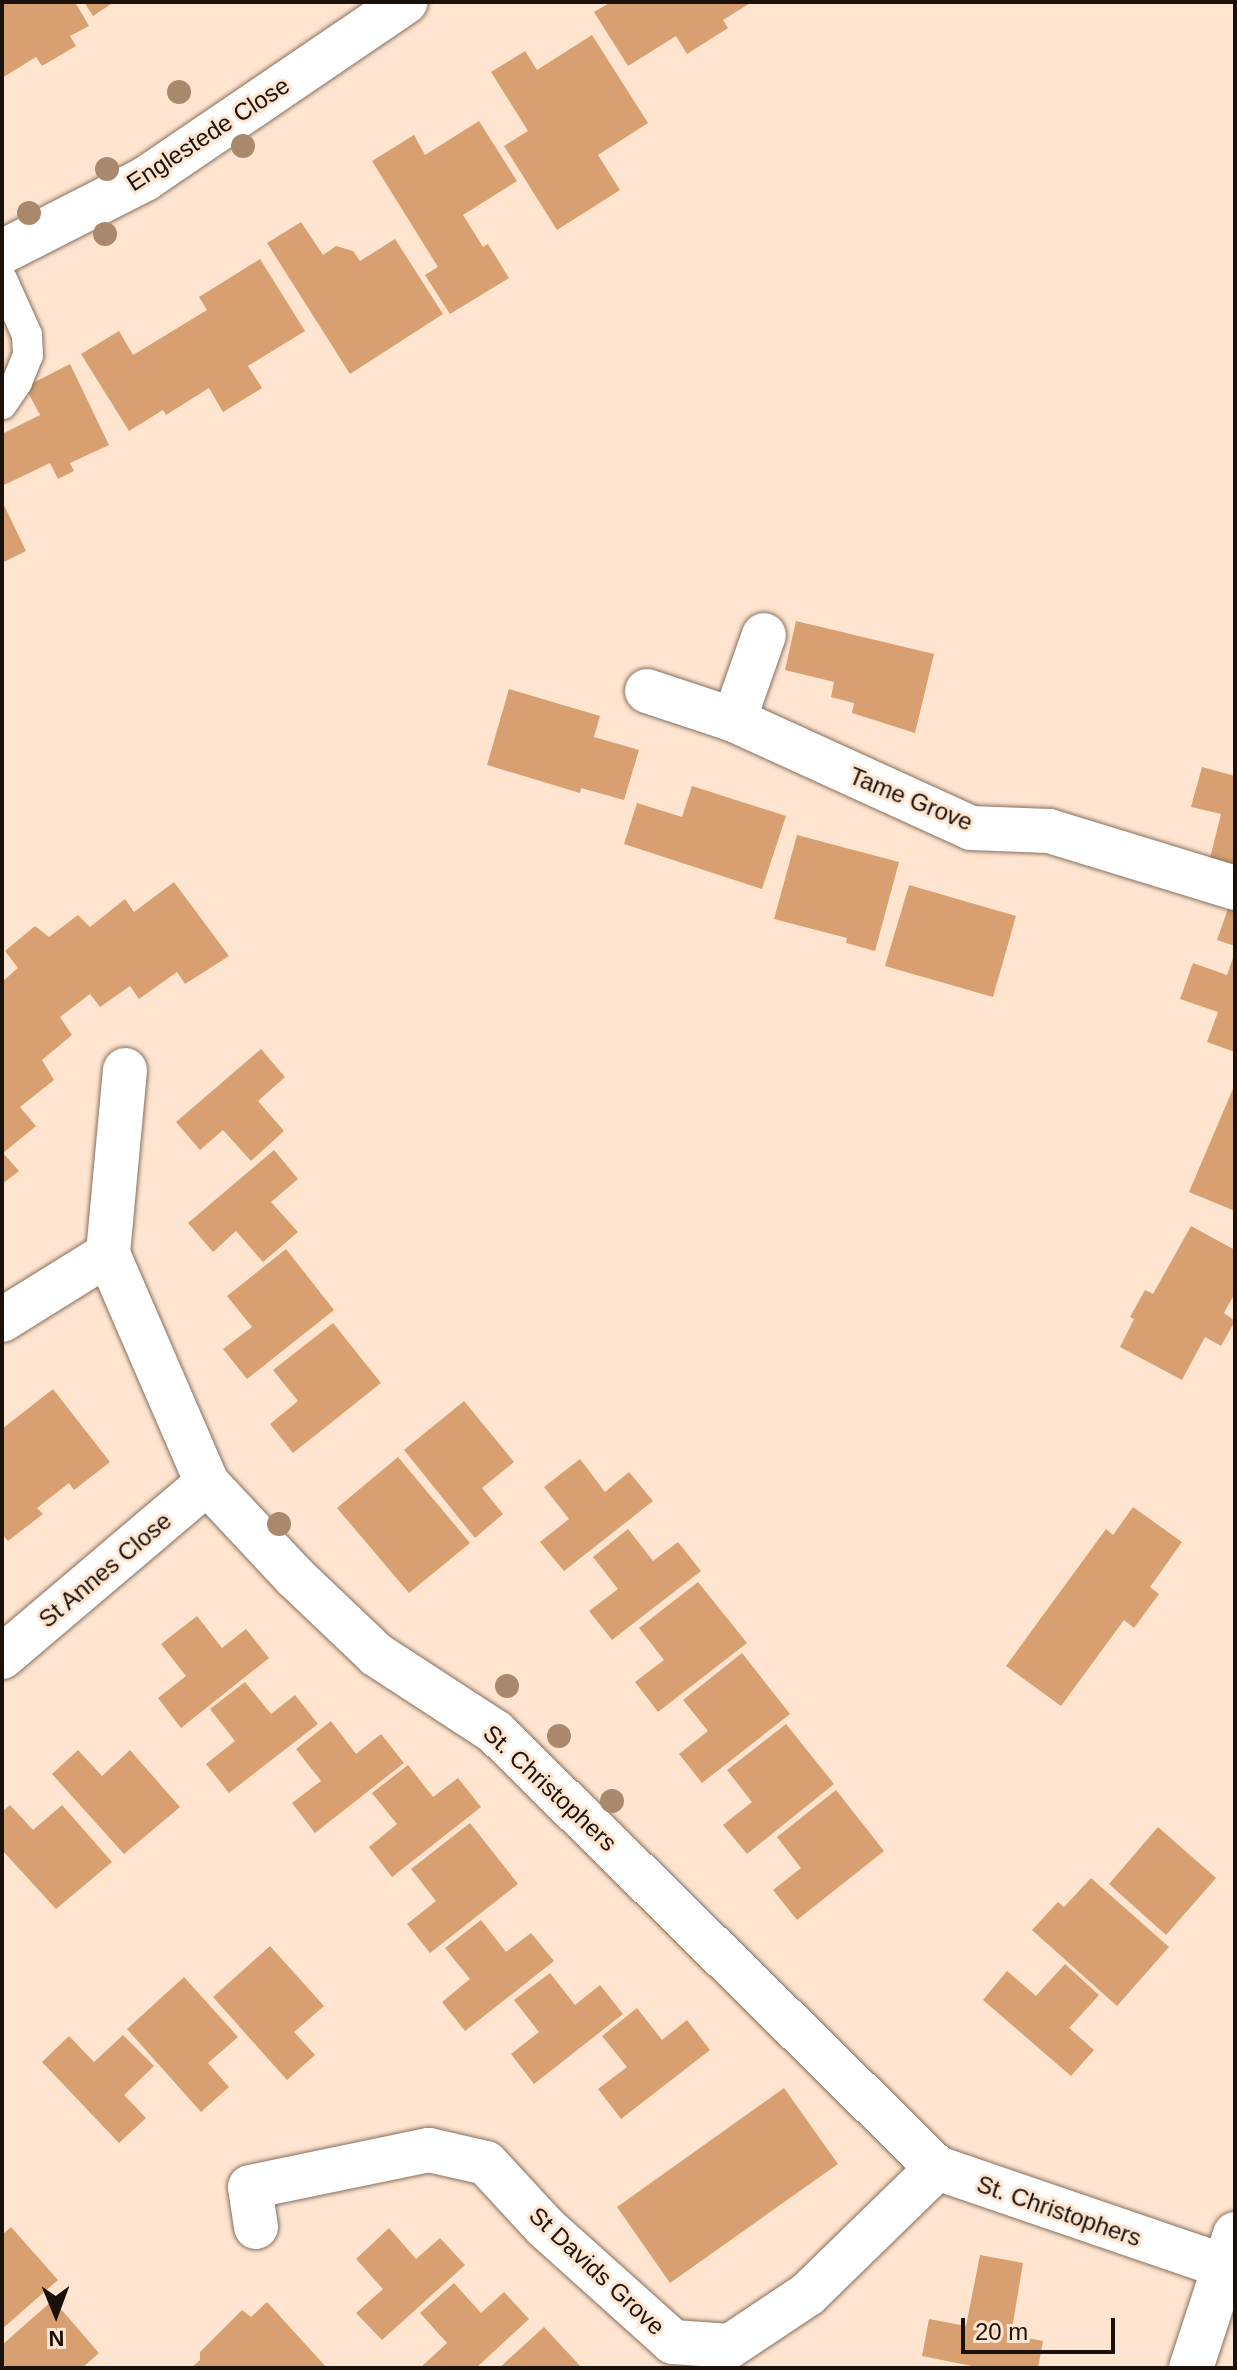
<!DOCTYPE html>
<style>
body{margin:0}
#map{position:relative;width:1237px;height:2370px;overflow:hidden;background:#ffe5d0;font-family:Helvetica,sans-serif}
div>[style]{position:absolute}
.building>*{inset:0;background:#d8a070}
.roads{filter:drop-shadow(0 0 2px #866f5d) drop-shadow(0 0 2px #866f5d)}
.service>*{height:30px;margin:-15px;padding:0 15px;transform-origin:15px;border-radius:15px;background:#fff}
.minor>*{height:44px;margin:-22px;padding:0 22px;transform-origin:22px;border-radius:22px;background:#fff}
.secondary>*{height:44px;margin:-22px;padding:0 22px;transform-origin:22px;border-radius:22px;background:#fff}
.trees>*{width:24px;height:24px;margin:-12px;border-radius:50%;background:#a9886b}
span{translate:-50% -50%;white-space:nowrap;text-align:center;line-height:1.15;-webkit-text-stroke:6px #ffe5d0;paint-order:stroke}
.street-label{font-size:24px;color:#1a120a}
.frame{position:absolute;inset:0;border:4px solid #1a120a;pointer-events:none}
.north{position:absolute;left:16px;top:2274px;width:80px;height:80px;-webkit-text-stroke:6px #ffe5d0;paint-order:stroke;rotate:179deg;font-size:22px;font-weight:700;line-height:32px;text-align:center;color:#1a120a}
.north::after{content:'';display:block;margin:auto;width:28px;height:36px;background:#1a120a;clip-path:polygon(50% 0,100% 100%,50% 72%,0 100%)}
.scale{position:absolute;left:961px;top:2318px;width:154px;height:36px;box-sizing:border-box;border:4px solid #1a120a;border-top:0;padding-left:10px;font-size:24px;line-height:28px;white-space:nowrap;color:#1a120a;-webkit-text-stroke:6px #ffe5d0;paint-order:stroke}
</style>
<div id="map">
<div class="building">
<i style="clip-path:polygon(2px 2px,75px 2px,89px 26px,70px 36px,76px 46px,42px 66px,36px 57px,2px 78px)"></i>
<i style="clip-path:polygon(84px 2px,114px 2px,93px 16px)"></i>
<i style="clip-path:polygon(611px 2px,752px 2px,723px 20px,728px 28px,687px 54px,676px 36px,628px 66px,594px 12px)"></i>
<i style="clip-path:polygon(592px 35px,648px 123px,598px 155px,620px 190px,557px 230px,504px 146px,528px 131px,491px 72px,525px 51px,537px 70px)"></i>
<i style="clip-path:polygon(479px 121px,517px 181px,463px 215px,483px 247px,488px 244px,509px 278px,450px 314px,425px 275px,438px 267px,372px 161px,414px 135px,425px 155px)"></i>
<i style="clip-path:polygon(301px 222px,323px 255px,336px 246px,353px 251px,360px 261px,395px 239px,443px 314px,350px 374px,267px 243px)"></i>
<i style="clip-path:polygon(260px 259px,305px 331px,248px 366px,262px 388px,223px 412px,209px 388px,166px 415px,163px 410px,129px 431px,81px 354px,119px 331px,133px 355px,207px 310px,199px 297px)"></i>
<i style="clip-path:polygon(70px 364px,109px 445px,70px 463px,74px 471px,58px 479px,50px 463px,2px 486px,2px 434px,40px 415px,25px 387px)"></i>
<i style="clip-path:polygon(2px 501px,26px 551px,2px 563px)"></i>
<i style="clip-path:polygon(796px 621px,934px 654px,915px 733px,852px 713px,854px 703px,831px 697px,834px 682px,785px 670px)"></i>
<i style="clip-path:polygon(509px 689px,600px 716px,594px 737px,639px 750px,624px 800px,581px 788px,580px 793px,487px 765px)"></i>
<i style="clip-path:polygon(1202px 767px,1235px 776px,1235px 864px,1210px 858px,1221px 814px,1191px 807px)"></i>
<i style="clip-path:polygon(692px 786px,786px 816px,762px 889px,624px 844px,637px 803px,682px 817px)"></i>
<i style="clip-path:polygon(797px 835px,899px 862px,875px 951px,846px 943px,847px 938px,774px 919px)"></i>
<i style="clip-path:polygon(174px 882px,229px 956px,185px 984px,177px 972px,139px 999px,130px 986px,100px 1007px,90px 994px,60px 1017px,72px 1035px,42px 1060px,54px 1080px,20px 1107px,36px 1126px,3px 1153px,19px 1171px,2px 1184px,2px 982px,18px 968px,5px 951px,35px 926px,49px 937px,78px 915px,90px 927px,125px 899px,134px 912px)"></i>
<i style="clip-path:polygon(909px 885px,1016px 916px,993px 997px,885px 966px)"></i>
<i style="clip-path:polygon(1230px 903px,1235px 905px,1235px 946px,1217px 940px)"></i>
<i style="clip-path:polygon(1235px 952px,1235px 1052px,1207px 1042px,1218px 1012px,1180px 999px,1193px 963px,1227px 975px)"></i>
<i style="clip-path:polygon(261px 1049px,285px 1077px,258px 1101px,284px 1131px,251px 1161px,223px 1130px,200px 1150px,176px 1122px)"></i>
<i style="clip-path:polygon(1235px 1084px,1235px 1211px,1189px 1192px)"></i>
<i style="clip-path:polygon(274px 1150px,298px 1179px,271px 1202px,298px 1232px,263px 1262px,236px 1231px,213px 1252px,188px 1223px)"></i>
<i style="clip-path:polygon(1191px 1226px,1235px 1250px,1235px 1293px,1224px 1313px,1235px 1321px,1221px 1346px,1205px 1337px,1182px 1380px,1120px 1347px,1134px 1319px,1130px 1317px,1145px 1290px,1153px 1294px)"></i>
<i style="clip-path:polygon(286px 1249px,334px 1310px,247px 1379px,223px 1349px,252px 1327px,227px 1296px)"></i>
<i style="clip-path:polygon(333px 1323px,381px 1383px,293px 1453px,270px 1424px,298px 1401px,273px 1370px)"></i>
<i style="clip-path:polygon(53px 1389px,110px 1462px,74px 1490px,69px 1483px,37px 1508px,43px 1514px,8px 1541px,2px 1534px,2px 1429px)"></i>
<i style="clip-path:polygon(464px 1401px,514px 1462px,482px 1488px,503px 1514px,475px 1538px,404px 1450px)"></i>
<i style="clip-path:polygon(398px 1457px,470px 1543px,409px 1593px,337px 1508px)"></i>
<i style="clip-path:polygon(580px 1459px,605px 1492px,629px 1472px,653px 1501px,564px 1571px,540px 1542px,569px 1519px,544px 1487px)"></i>
<i style="clip-path:polygon(1133px 1507px,1182px 1542px,1150px 1587px,1159px 1594px,1134px 1628px,1124px 1620px,1061px 1706px,1006px 1666px,1106px 1529px,1113px 1535px)"></i>
<i style="clip-path:polygon(628px 1529px,653px 1561px,678px 1542px,701px 1571px,612px 1640px,589px 1611px,618px 1589px,593px 1557px)"></i>
<i style="clip-path:polygon(698px 1582px,747px 1643px,658px 1712px,635px 1682px,664px 1660px,639px 1628px)"></i>
<i style="clip-path:polygon(197px 1616px,222px 1648px,246px 1629px,269px 1658px,181px 1728px,158px 1698px,186px 1676px,161px 1644px)"></i>
<i style="clip-path:polygon(742px 1653px,790px 1714px,702px 1783px,679px 1754px,708px 1731px,683px 1700px)"></i>
<i style="clip-path:polygon(245px 1682px,271px 1714px,295px 1695px,318px 1724px,229px 1793px,206px 1764px,235px 1741px,210px 1709px)"></i>
<i style="clip-path:polygon(331px 1721px,356px 1754px,381px 1734px,404px 1763px,315px 1833px,292px 1803px,321px 1781px,296px 1749px)"></i>
<i style="clip-path:polygon(786px 1724px,834px 1784px,747px 1854px,723px 1825px,752px 1802px,727px 1770px)"></i>
<i style="clip-path:polygon(78px 1750px,102px 1776px,130px 1750px,180px 1807px,124px 1854px,52px 1774px)"></i>
<i style="clip-path:polygon(408px 1765px,433px 1797px,458px 1778px,481px 1807px,392px 1877px,369px 1847px,397px 1824px,372px 1793px)"></i>
<i style="clip-path:polygon(836px 1790px,884px 1851px,797px 1920px,773px 1890px,801px 1868px,777px 1837px)"></i>
<i style="clip-path:polygon(10px 1805px,33px 1830px,62px 1805px,112px 1862px,56px 1909px,2px 1850px,2px 1812px)"></i>
<i style="clip-path:polygon(470px 1823px,518px 1884px,430px 1953px,407px 1924px,436px 1901px,411px 1869px)"></i>
<i style="clip-path:polygon(1158px 1827px,1216px 1878px,1166px 1935px,1109px 1884px)"></i>
<i style="clip-path:polygon(1091px 1878px,1169px 1947px,1117px 2006px,1032px 1930px,1058px 1902px,1064px 1907px)"></i>
<i style="clip-path:polygon(481px 1920px,506px 1952px,531px 1933px,554px 1961px,465px 2031px,442px 2002px,470px 1979px,445px 1948px)"></i>
<i style="clip-path:polygon(270px 1946px,324px 2006px,294px 2032px,315px 2055px,287px 2080px,213px 1997px)"></i>
<i style="clip-path:polygon(1065px 1964px,1099px 1995px,1069px 2028px,1094px 2050px,1071px 2076px,983px 2000px,1007px 1971px,1036px 1996px)"></i>
<i style="clip-path:polygon(550px 1973px,575px 2005px,600px 1985px,623px 2014px,534px 2084px,511px 2054px,539px 2032px,514px 2000px)"></i>
<i style="clip-path:polygon(184px 1977px,238px 2037px,208px 2063px,229px 2087px,201px 2112px,127px 2029px)"></i>
<i style="clip-path:polygon(637px 2008px,662px 2040px,687px 2020px,710px 2050px,621px 2119px,598px 2089px,627px 2067px,602px 2036px)"></i>
<i style="clip-path:polygon(123px 2035px,154px 2066px,124px 2095px,146px 2118px,119px 2143px,42px 2062px,69px 2036px,94px 2062px)"></i>
<i style="clip-path:polygon(784px 2088px,838px 2164px,670px 2283px,617px 2207px)"></i>
<i style="clip-path:polygon(11px 2227px,58px 2280px,2px 2329px,2px 2235px)"></i>
<i style="clip-path:polygon(389px 2228px,416px 2259px,440px 2238px,465px 2265px,382px 2340px,356px 2313px,383px 2289px,356px 2259px)"></i>
<i style="clip-path:polygon(980px 2255px,1023px 2263px,1011px 2335px,1043px 2341px,1038px 2368px,982px 2368px,922px 2356px,929px 2319px,966px 2326px)"></i>
<i style="clip-path:polygon(454px 2283px,481px 2313px,504px 2292px,529px 2319px,476px 2368px,420px 2368px,447px 2343px,420px 2313px)"></i>
<i style="clip-path:polygon(53px 2300px,99px 2353px,82px 2368px,7px 2368px,2px 2362px,2px 2345px)"></i>
<i style="clip-path:polygon(267px 2302px,327px 2368px,191px 2368px,200px 2360px,200px 2352px,242px 2310px,251px 2317px)"></i>
<i style="clip-path:polygon(544px 2327px,582px 2368px,499px 2368px)"></i>
</div>
<div class="roads">
<div class="service">
<i style="left:2px;top:279px;width:61px;rotate:65.9deg"></i>
<i style="left:27px;top:335px;width:20px;rotate:87deg"></i>
<i style="left:28px;top:355px;width:29px;rotate:112deg"></i>
<i style="left:17px;top:382px;width:27px;rotate:124deg"></i>
</div>
<div class="minor">
<i style="left:2px;top:252px;width:161px;rotate:-27deg"></i>
<i style="left:145px;top:179px;width:315px;rotate:-34.2deg"></i>
<i style="left:647px;top:691px;width:92px;rotate:18.4deg"></i>
<i style="left:734px;top:720px;width:260px;rotate:24.5deg"></i>
<i style="left:971px;top:828px;width:78px;rotate:2.2deg"></i>
<i style="left:1049px;top:831px;width:195px;rotate:17deg"></i>
<i style="left:734px;top:720px;width:90px;rotate:-70.6deg"></i>
<i style="left:125px;top:1070px;width:185px;rotate:95.3deg"></i>
<i style="left:108px;top:1254px;width:249px;rotate:66.6deg"></i>
<i style="left:207px;top:1483px;width:129px;rotate:46.9deg"></i>
<i style="left:295px;top:1577px;width:113px;rotate:43.6deg"></i>
<i style="left:377px;top:1655px;width:141px;rotate:33.1deg"></i>
<i style="left:495px;top:1732px;width:621px;rotate:44.61deg"></i>
<i style="left:937px;top:2168px;width:305px;rotate:18.9deg"></i>
<i style="left:2px;top:1320px;width:125px;rotate:-31.9deg"></i>
<i style="left:2px;top:1657px;width:269px;rotate:-40.3deg"></i>
<i style="left:256px;top:2227px;width:40px;rotate:-98.5deg"></i>
<i style="left:250px;top:2187px;width:183px;rotate:-11.7deg"></i>
<i style="left:429px;top:2150px;width:58px;rotate:12.8deg"></i>
<i style="left:486px;top:2163px;width:87px;rotate:47.3deg"></i>
<i style="left:545px;top:2227px;width:172px;rotate:41.9deg"></i>
<i style="left:673px;top:2342px;width:57px;rotate:4deg"></i>
<i style="left:730px;top:2346px;width:94px;rotate:-33.7deg"></i>
<i style="left:808px;top:2294px;width:180px;rotate:-44.3deg"></i>
</div>
<div class="secondary">
<i style="left:1191px;top:2368px;width:141px;rotate:-71.8deg"></i>
</div>
</div>
<div class="trees">
<i style="left:179px;top:92px"></i>
<i style="left:243px;top:146px"></i>
<i style="left:107px;top:169px"></i>
<i style="left:29px;top:213px"></i>
<i style="left:105px;top:234px"></i>
<i style="left:279px;top:1524px"></i>
<i style="left:507px;top:1686px"></i>
<i style="left:559px;top:1736px"></i>
<i style="left:612px;top:1801px"></i>
</div>
<div class="street-label">
<span style="left:208px;top:134px;rotate:-33deg">Englestede Close</span>
<span style="left:911px;top:799px;rotate:22deg">Tame Grove</span>
<span style="left:105px;top:1570px;rotate:-40deg">St Annes Close</span>
<span style="left:550px;top:1788px;rotate:43deg">St. Christophers</span>
<span style="left:1059px;top:2211px;rotate:19deg">St. Christophers</span>
<span style="left:597px;top:2271px;rotate:43deg">St Davids Grove</span>
</div>
<div class="frame"></div>
<div class="north">N</div>
<div class="scale">20 m</div>
</div>
